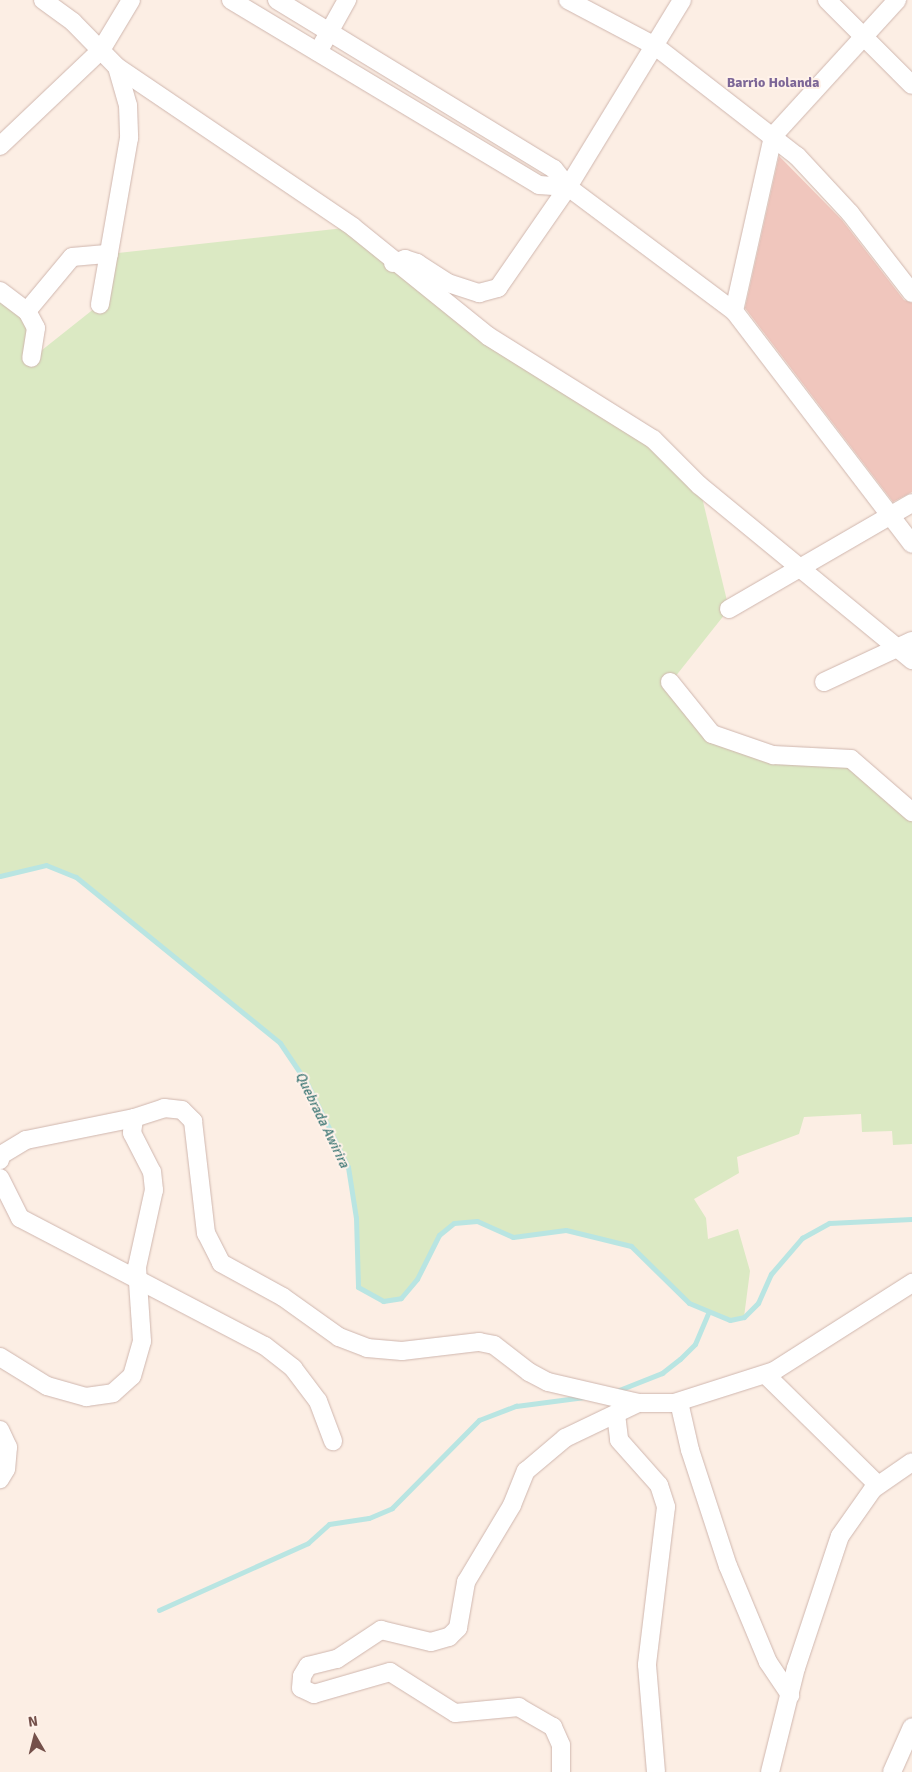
<!DOCTYPE html>
<style>
body{margin:0}
#map{position:relative;width:912px;height:1772px;overflow:hidden;background:#fceee4;font-family:Signika,sans-serif}
div>[style]{position:absolute}
.green>*{inset:0;background:#dbe9c3}
.stream>*{height:5px;margin:-2.5px;padding:0 2.5px;transform-origin:2.5px;border-radius:2.5px;background:#b9e5e2}
.building>*{inset:0;background:#f0c6bd}
.roads{filter:drop-shadow(0 0 1px #cfb6ae) drop-shadow(0 0 1px #cfb6ae)}
.minor>*{height:18px;margin:-9px;padding:0 9px;transform-origin:9px;border-radius:9px;background:#fff}
span{translate:-50% -50%;white-space:nowrap;text-align:center;line-height:1.15;-webkit-text-stroke:4px #fff2ea;paint-order:stroke}
.neighbourhood-label{font-size:14px;color:#7c6697;font-weight:700}
.water-label{font-size:14px;color:#3f7876;font-style:italic}
.north{position:absolute;left:10px;top:1712px;width:50px;height:50px;-webkit-text-stroke:4px #fff2ea;paint-order:stroke;rotate:352deg;font-size:14px;font-weight:700;line-height:20px;text-align:center;color:#74504a}
.north::after{content:'';display:block;margin:auto;width:18px;height:22px;background:#74504a;clip-path:polygon(50% 0,100% 100%,50% 72%,0 100%)}
</style>
<div id="map">
<div class="green">
<i style="clip-path:polygon(353px 227px,384px 257px,653px 439px,699px 485px,729px 609px,671px 682px,732px 744px,836px 755px,912px 812px,912px 1144px,893px 1145px,892px 1131px,862px 1132px,861px 1114px,804px 1117px,799px 1134px,737px 1157px,739px 1173px,694px 1199px,706px 1218px,708px 1239px,738px 1229px,750px 1271px,744px 1317px,730px 1320px,689px 1303px,631px 1246px,566px 1230px,513px 1237px,477px 1221px,454px 1223px,439px 1235px,417px 1279px,401px 1298px,383px 1301px,358px 1287px,356px 1218px,348px 1167px,307px 1083px,280px 1043px,76px 877px,46px 865px,0 876px,0 291px,27px 311px,32px 358px,100px 304px,109px 254px)"></i>
</div>
<div class="stream">
<i style="left:0;top:876px;width:47px;rotate:-13.4deg"></i>
<i style="left:46px;top:865px;width:32px;rotate:22deg"></i>
<i style="left:76px;top:877px;width:263px;rotate:39.1deg"></i>
<i style="left:280px;top:1043px;width:48px;rotate:56deg"></i>
<i style="left:307px;top:1083px;width:93px;rotate:64deg"></i>
<i style="left:348px;top:1167px;width:52px;rotate:81.1deg"></i>
<i style="left:356px;top:1218px;width:69px;rotate:88.3deg"></i>
<i style="left:358px;top:1287px;width:29px;rotate:29deg"></i>
<i style="left:383px;top:1301px;width:18px;rotate:-9deg"></i>
<i style="left:401px;top:1298px;width:25px;rotate:-50deg"></i>
<i style="left:417px;top:1279px;width:49px;rotate:-63.4deg"></i>
<i style="left:439px;top:1235px;width:19px;rotate:-39deg"></i>
<i style="left:454px;top:1223px;width:23px;rotate:-5deg"></i>
<i style="left:477px;top:1221px;width:39px;rotate:24deg"></i>
<i style="left:513px;top:1237px;width:53px;rotate:-7.5deg"></i>
<i style="left:566px;top:1230px;width:67px;rotate:13.8deg"></i>
<i style="left:631px;top:1246px;width:81px;rotate:44.5deg"></i>
<i style="left:689px;top:1303px;width:44px;rotate:22.5deg"></i>
<i style="left:730px;top:1320px;width:14px;rotate:-12deg"></i>
<i style="left:744px;top:1317px;width:20px;rotate:-45deg"></i>
<i style="left:758px;top:1303px;width:32px;rotate:-66deg"></i>
<i style="left:771px;top:1274px;width:48px;rotate:-49.3deg"></i>
<i style="left:802px;top:1238px;width:31px;rotate:-29deg"></i>
<i style="left:829px;top:1223px;width:83px;rotate:-2.8deg"></i>
<i style="left:614px;top:1392px;width:52px;rotate:-21.6deg"></i>
<i style="left:662px;top:1373px;width:23px;rotate:-38deg"></i>
<i style="left:680px;top:1359px;width:21px;rotate:-45deg"></i>
<i style="left:695px;top:1344px;width:33px;rotate:-67deg"></i>
<i style="left:159px;top:1610px;width:163px;rotate:-24.2deg"></i>
<i style="left:308px;top:1543px;width:28px;rotate:-42deg"></i>
<i style="left:329px;top:1524px;width:40px;rotate:-8.5deg"></i>
<i style="left:369px;top:1518px;width:25px;rotate:-23deg"></i>
<i style="left:392px;top:1508px;width:124px;rotate:-45.3deg"></i>
<i style="left:479px;top:1420px;width:40px;rotate:-21deg"></i>
<i style="left:516px;top:1406px;width:69px;rotate:-7.5deg"></i>
</div>
<div class="building">
<i style="clip-path:polygon(779px 156px,842px 220px,904px 300px,912px 303px,912px 492px,893px 502px,745px 308px)"></i>
</div>
<div class="roads">
<div class="minor">
<i style="left:43px;top:0;width:37px;rotate:36deg"></i>
<i style="left:73px;top:22px;width:63px;rotate:45.6deg"></i>
<i style="left:117px;top:67px;width:40px;rotate:74deg"></i>
<i style="left:128px;top:105px;width:33px;rotate:88deg"></i>
<i style="left:129px;top:138px;width:169px;rotate:99.9deg"></i>
<i style="left:231px;top:0;width:359px;rotate:31deg"></i>
<i style="left:539px;top:185px;width:29px;rotate:4deg"></i>
<i style="left:277px;top:0;width:324px;rotate:31.4deg"></i>
<i style="left:554px;top:169px;width:23px;rotate:52deg"></i>
<i style="left:568px;top:187px;width:207px;rotate:36.8deg"></i>
<i style="left:734px;top:311px;width:293px;rotate:52.6deg"></i>
<i style="left:568px;top:0;width:98px;rotate:27.9deg"></i>
<i style="left:655px;top:46px;width:180px;rotate:37.8deg"></i>
<i style="left:797px;top:156px;width:78px;rotate:47.1deg"></i>
<i style="left:850px;top:213px;width:101px;rotate:52.2deg"></i>
<i style="left:827px;top:0;width:120px;rotate:45deg"></i>
<i style="left:318px;top:52px;width:60px;rotate:-60.9deg"></i>
<i style="left:117px;top:67px;width:285px;rotate:34.1deg"></i>
<i style="left:353px;top:227px;width:174px;rotate:38.9deg"></i>
<i style="left:488px;top:336px;width:195px;rotate:32deg"></i>
<i style="left:653px;top:439px;width:65px;rotate:45deg"></i>
<i style="left:699px;top:485px;width:276px;rotate:39.4deg"></i>
<i style="left:0;top:146px;width:139px;rotate:-43.5deg"></i>
<i style="left:101px;top:50px;width:58px;rotate:-59deg"></i>
<i style="left:393px;top:263px;width:13px;rotate:-18deg"></i>
<i style="left:405px;top:259px;width:13px;rotate:18deg"></i>
<i style="left:417px;top:263px;width:37px;rotate:33deg"></i>
<i style="left:448px;top:283px;width:33px;rotate:18deg"></i>
<i style="left:479px;top:293px;width:20px;rotate:-15deg"></i>
<i style="left:498px;top:288px;width:123px;rotate:-55.3deg"></i>
<i style="left:568px;top:187px;width:219px;rotate:-58.6deg"></i>
<i style="left:0;top:291px;width:34px;rotate:37deg"></i>
<i style="left:27px;top:311px;width:19px;rotate:62deg"></i>
<i style="left:36px;top:328px;width:30px;rotate:99deg"></i>
<i style="left:27px;top:311px;width:70px;rotate:-50.2deg"></i>
<i style="left:72px;top:257px;width:37px;rotate:-5deg"></i>
<i style="left:734px;top:311px;width:179px;rotate:-77.4deg"></i>
<i style="left:773px;top:136px;width:184px;rotate:-47.6deg"></i>
<i style="left:729px;top:609px;width:211px;rotate:-30.1deg"></i>
<i style="left:670px;top:682px;width:67px;rotate:51.1deg"></i>
<i style="left:712px;top:734px;width:65px;rotate:19deg"></i>
<i style="left:773px;top:755px;width:78px;rotate:2.9deg"></i>
<i style="left:851px;top:759px;width:81px;rotate:41deg"></i>
<i style="left:824px;top:682px;width:97px;rotate:-25deg"></i>
<i style="left:0;top:1160px;width:5px;rotate:-79deg"></i>
<i style="left:1px;top:1155px;width:29px;rotate:-31deg"></i>
<i style="left:26px;top:1140px;width:110px;rotate:-11.5deg"></i>
<i style="left:0;top:1178px;width:45px;rotate:63.4deg"></i>
<i style="left:20px;top:1218px;width:276px;rotate:27.6deg"></i>
<i style="left:265px;top:1346px;width:36px;rotate:38deg"></i>
<i style="left:293px;top:1368px;width:41px;rotate:52.9deg"></i>
<i style="left:318px;top:1401px;width:43px;rotate:69.4deg"></i>
<i style="left:0;top:1357px;width:55px;rotate:31.7deg"></i>
<i style="left:47px;top:1386px;width:41px;rotate:15.8deg"></i>
<i style="left:86px;top:1397px;width:27px;rotate:-8deg"></i>
<i style="left:113px;top:1393px;width:25px;rotate:-42deg"></i>
<i style="left:132px;top:1376px;width:36px;rotate:-74deg"></i>
<i style="left:142px;top:1341px;width:74px;rotate:-93.9deg"></i>
<i style="left:137px;top:1267px;width:79px;rotate:-77.6deg"></i>
<i style="left:154px;top:1190px;width:18px;rotate:-96deg"></i>
<i style="left:152px;top:1172px;width:44px;rotate:-117.1deg"></i>
<i style="left:132px;top:1133px;width:15px;rotate:-82deg"></i>
<i style="left:134px;top:1118px;width:32px;rotate:-18deg"></i>
<i style="left:164px;top:1108px;width:18px;rotate:6deg"></i>
<i style="left:182px;top:1110px;width:16px;rotate:45deg"></i>
<i style="left:193px;top:1121px;width:113px;rotate:83.4deg"></i>
<i style="left:206px;top:1233px;width:34px;rotate:63deg"></i>
<i style="left:221px;top:1263px;width:71px;rotate:28.7deg"></i>
<i style="left:283px;top:1297px;width:69px;rotate:35.5deg"></i>
<i style="left:339px;top:1337px;width:30px;rotate:21deg"></i>
<i style="left:367px;top:1348px;width:35px;rotate:5deg"></i>
<i style="left:402px;top:1351px;width:78px;rotate:-6.7deg"></i>
<i style="left:479px;top:1342px;width:15px;rotate:11deg"></i>
<i style="left:494px;top:1345px;width:44px;rotate:37.6deg"></i>
<i style="left:529px;top:1372px;width:21px;rotate:28deg"></i>
<i style="left:548px;top:1382px;width:92px;rotate:13.1deg"></i>
<i style="left:638px;top:1403px;width:36px"></i>
<i style="left:674px;top:1403px;width:105px;rotate:-17.7deg"></i>
<i style="left:774px;top:1371px;width:164px;rotate:-32.5deg"></i>
<i style="left:766px;top:1375px;width:157px;rotate:44.5deg"></i>
<i style="left:679px;top:1402px;width:49px;rotate:77.1deg"></i>
<i style="left:690px;top:1450px;width:122px;rotate:71.9deg"></i>
<i style="left:728px;top:1566px;width:104px;rotate:67.4deg"></i>
<i style="left:768px;top:1662px;width:40px;rotate:56deg"></i>
<i style="left:616px;top:1414px;width:26px;rotate:83deg"></i>
<i style="left:619px;top:1440px;width:60px;rotate:48.4deg"></i>
<i style="left:659px;top:1485px;width:23px;rotate:72deg"></i>
<i style="left:666px;top:1507px;width:159px;rotate:96.9deg"></i>
<i style="left:647px;top:1665px;width:107px;rotate:85.2deg"></i>
<i style="left:0;top:1430px;width:19px;rotate:65deg"></i>
<i style="left:8px;top:1447px;width:22px;rotate:95deg"></i>
<i style="left:6px;top:1469px;width:12px;rotate:121deg"></i>
<i style="left:561px;top:1772px;width:27px;rotate:-90deg"></i>
<i style="left:561px;top:1745px;width:20px;rotate:-114deg"></i>
<i style="left:553px;top:1727px;width:39px;rotate:-150deg"></i>
<i style="left:519px;top:1707px;width:64px;rotate:174.6deg"></i>
<i style="left:455px;top:1713px;width:77px;rotate:-147.8deg"></i>
<i style="left:390px;top:1672px;width:79px;rotate:163.9deg"></i>
<i style="left:314px;top:1694px;width:14px;rotate:-155deg"></i>
<i style="left:301px;top:1688px;width:12px;rotate:-85deg"></i>
<i style="left:302px;top:1676px;width:12px;rotate:-59deg"></i>
<i style="left:308px;top:1666px;width:30px;rotate:-14deg"></i>
<i style="left:337px;top:1659px;width:53px;rotate:-33.4deg"></i>
<i style="left:381px;top:1630px;width:51px;rotate:13.5deg"></i>
<i style="left:431px;top:1642px;width:19px;rotate:-16deg"></i>
<i style="left:449px;top:1637px;width:13px;rotate:-45deg"></i>
<i style="left:458px;top:1628px;width:47px;rotate:-80.1deg"></i>
<i style="left:466px;top:1582px;width:90px;rotate:-59.1deg"></i>
<i style="left:512px;top:1505px;width:37px;rotate:-68deg"></i>
<i style="left:526px;top:1471px;width:51px;rotate:-40.2deg"></i>
<i style="left:565px;top:1438px;width:81px;rotate:-25.6deg"></i>
<i style="left:770px;top:1772px;width:107px;rotate:-76deg"></i>
<i style="left:796px;top:1668px;width:139px;rotate:-71.6deg"></i>
<i style="left:840px;top:1536px;width:57px;rotate:-54.9deg"></i>
<i style="left:873px;top:1489px;width:47px;rotate:-34.7deg"></i>
<i style="left:892px;top:1772px;width:49px;rotate:-66deg"></i>
</div>
</div>
<div class="neighbourhood-label">
<span style="left:773px;top:83px">Barrio Holanda</span>
</div>
<div class="water-label">
<span style="left:322px;top:1120px;rotate:64deg">Quebrada Awirira</span>
</div>
<div class="north">N</div>
</div>
